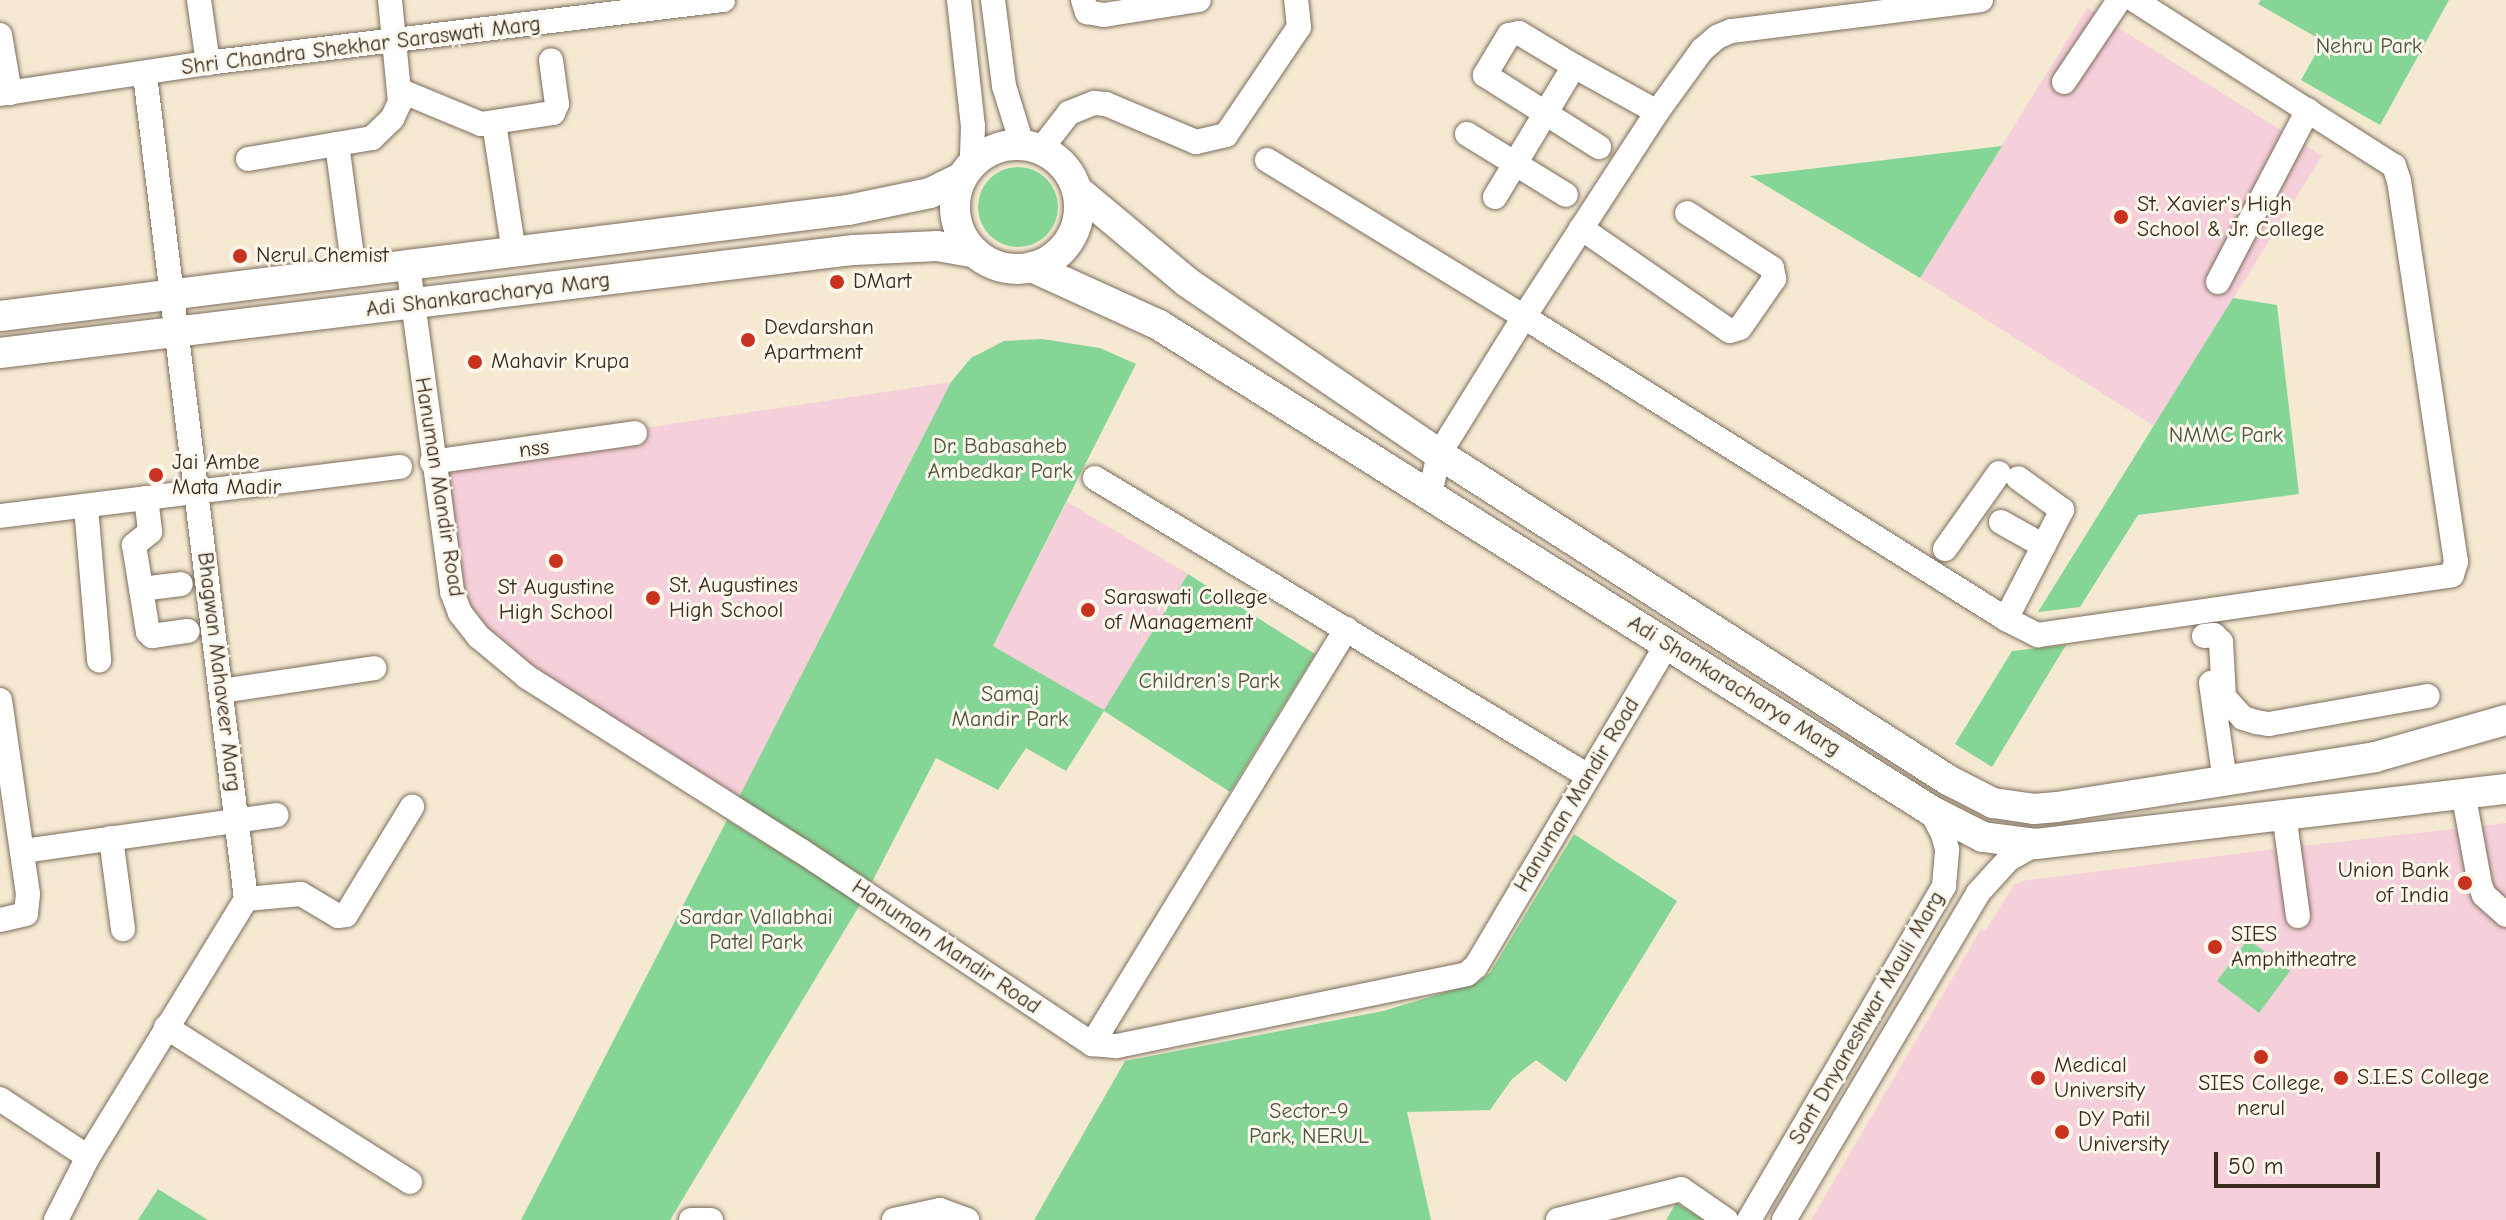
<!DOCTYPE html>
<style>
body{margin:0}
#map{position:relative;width:2506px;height:1220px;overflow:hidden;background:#f5e9d2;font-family:"Comic Neue",sans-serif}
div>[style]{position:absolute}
.built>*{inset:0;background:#f5cfd9}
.green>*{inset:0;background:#85d696}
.round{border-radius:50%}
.roads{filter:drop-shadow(0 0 2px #7c6d5d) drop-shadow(0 0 2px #7c6d5d)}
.minor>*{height:24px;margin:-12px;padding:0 12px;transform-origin:12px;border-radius:12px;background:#fff}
.major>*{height:30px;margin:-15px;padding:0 15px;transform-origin:15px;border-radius:15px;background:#fff}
.major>.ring{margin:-15px;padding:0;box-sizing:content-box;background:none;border:30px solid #fff;border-radius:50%}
.dots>*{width:22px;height:22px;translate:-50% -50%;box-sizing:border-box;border:4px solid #fbf7ec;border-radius:50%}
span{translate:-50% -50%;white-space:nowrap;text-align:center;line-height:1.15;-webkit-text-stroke:6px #fbf7ec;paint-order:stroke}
.street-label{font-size:22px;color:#3b2a1e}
.park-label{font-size:22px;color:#4e553c}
.poi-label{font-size:22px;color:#3b2a1e}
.left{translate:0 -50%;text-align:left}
.right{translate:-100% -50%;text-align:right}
.scale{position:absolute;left:2214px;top:1152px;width:166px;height:36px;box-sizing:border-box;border:4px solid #3b2a1e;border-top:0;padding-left:10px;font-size:24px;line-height:28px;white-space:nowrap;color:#3b2a1e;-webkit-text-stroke:6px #fbf7ec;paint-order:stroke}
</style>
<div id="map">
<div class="built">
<i style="clip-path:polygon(2087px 8px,2322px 156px,2154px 426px,1920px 278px)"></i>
<i style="clip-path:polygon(951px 382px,739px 797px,534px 669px,487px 629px,471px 609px,463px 588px,445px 458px)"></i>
<i style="clip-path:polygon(1067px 502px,1188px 574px,1104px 711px,993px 646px)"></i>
<i style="clip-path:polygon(2506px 823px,2506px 1220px,1811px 1220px,1981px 929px,1985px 931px,2014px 885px,2022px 881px,2274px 849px)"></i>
</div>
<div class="green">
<i style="clip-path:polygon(2261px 0,2449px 0,2380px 125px,2301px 80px,2323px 41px,2258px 4px)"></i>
<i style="clip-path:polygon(2002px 146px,1920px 278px,1750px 176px)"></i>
<i class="round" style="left:978px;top:167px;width:80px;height:80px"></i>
<i style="clip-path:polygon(2233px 298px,2277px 305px,2299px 494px,2138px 515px,2080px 607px,2038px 612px)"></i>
<i style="clip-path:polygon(1042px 339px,1100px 348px,1136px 364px,993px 646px,1104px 710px,1188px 574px,1315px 654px,1230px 792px,1104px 711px,1066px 771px,1026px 748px,998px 790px,936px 758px,872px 882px,739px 797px,951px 382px,971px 358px,1004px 341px)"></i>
<i style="clip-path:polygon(2066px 645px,1992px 767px,1955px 744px,2012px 651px)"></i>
<i style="clip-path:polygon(727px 820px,861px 903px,670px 1220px,521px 1220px)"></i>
<i style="clip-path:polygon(1574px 834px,1677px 901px,1566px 1082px,1536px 1060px,1512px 1079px,1490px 1110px,1407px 1112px,1431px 1220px,1034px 1220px,1125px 1061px,1383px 1011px,1476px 983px,1490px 973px)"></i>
<i style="clip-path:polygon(2248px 939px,2290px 971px,2259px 1013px,2217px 981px)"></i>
<i style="clip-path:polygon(158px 1189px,208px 1220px,138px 1220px)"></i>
<i style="clip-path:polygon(1676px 1203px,1704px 1220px,1666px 1220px)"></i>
</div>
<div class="roads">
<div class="minor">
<i style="left:199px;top:0;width:64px;rotate:81.9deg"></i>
<i style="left:959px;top:0;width:127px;rotate:83.7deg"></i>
<i style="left:973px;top:126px;width:37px;rotate:92deg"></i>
<i style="left:993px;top:0;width:87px;rotate:82.7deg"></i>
<i style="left:1004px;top:86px;width:61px;rotate:72.8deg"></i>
<i style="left:1083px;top:0;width:13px;rotate:72deg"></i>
<i style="left:1087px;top:12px;width:17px;rotate:10deg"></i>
<i style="left:1104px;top:15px;width:96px;rotate:-9deg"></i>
<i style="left:1981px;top:0;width:252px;rotate:172.9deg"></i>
<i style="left:1731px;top:31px;width:15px;rotate:157deg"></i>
<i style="left:1717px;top:37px;width:20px;rotate:139deg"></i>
<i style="left:1702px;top:50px;width:77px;rotate:126deg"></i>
<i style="left:1657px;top:112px;width:244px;rotate:123deg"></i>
<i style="left:1524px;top:317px;width:569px;rotate:32.07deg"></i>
<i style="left:2006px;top:619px;width:36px;rotate:27deg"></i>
<i style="left:2038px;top:635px;width:418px;rotate:-8.2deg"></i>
<i style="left:2452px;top:575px;width:14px;rotate:-73deg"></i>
<i style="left:2456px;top:562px;width:385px;rotate:-98.5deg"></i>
<i style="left:2399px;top:181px;width:16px;rotate:-108deg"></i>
<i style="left:2394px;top:166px;width:308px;rotate:-147.4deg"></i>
<i style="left:0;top:35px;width:59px;rotate:80.2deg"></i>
<i style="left:1574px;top:66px;width:64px;rotate:-149deg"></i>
<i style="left:1519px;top:33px;width:10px;rotate:169deg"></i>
<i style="left:1509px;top:35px;width:47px;rotate:121deg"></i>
<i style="left:1485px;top:75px;width:135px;rotate:32.3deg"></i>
<i style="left:2064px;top:82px;width:99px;rotate:-56.1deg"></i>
<i style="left:399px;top:90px;width:89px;rotate:22.5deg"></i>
<i style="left:481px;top:124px;width:73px;rotate:-8.7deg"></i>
<i style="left:553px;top:113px;width:10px;rotate:-66deg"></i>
<i style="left:557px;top:104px;width:44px;rotate:-97.8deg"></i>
<i style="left:0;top:94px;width:217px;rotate:-8.5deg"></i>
<i style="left:215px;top:62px;width:512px;rotate:-6.96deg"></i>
<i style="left:494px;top:123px;width:131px;rotate:81.2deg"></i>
<i style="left:1467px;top:134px;width:116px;rotate:31.6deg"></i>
<i style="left:337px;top:144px;width:129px;rotate:82.4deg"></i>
<i style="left:1041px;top:149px;width:46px;rotate:-52.1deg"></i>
<i style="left:1069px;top:113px;width:27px;rotate:-22deg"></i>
<i style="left:1094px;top:103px;width:12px;rotate:5deg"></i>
<i style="left:1106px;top:104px;width:98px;rotate:22.9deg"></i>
<i style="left:1196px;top:142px;width:31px;rotate:-13deg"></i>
<i style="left:1226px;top:135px;width:130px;rotate:-55.9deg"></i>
<i style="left:1299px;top:27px;width:27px;rotate:-96deg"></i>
<i style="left:248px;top:159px;width:126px;rotate:-9.6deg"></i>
<i style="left:372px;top:138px;width:28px;rotate:-44deg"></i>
<i style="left:392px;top:119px;width:19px;rotate:-65deg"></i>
<i style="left:400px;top:102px;width:102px;rotate:-95.6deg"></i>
<i style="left:1267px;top:160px;width:301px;rotate:31.4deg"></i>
<i style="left:1524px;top:317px;width:161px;rotate:121.8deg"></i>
<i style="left:1439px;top:454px;width:41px;rotate:102.7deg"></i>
<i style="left:1495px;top:197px;width:153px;rotate:-58.9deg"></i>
<i style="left:1574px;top:66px;width:95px;rotate:29deg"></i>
<i style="left:1581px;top:228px;width:181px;rotate:34.7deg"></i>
<i style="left:1730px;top:331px;width:10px;rotate:-17deg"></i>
<i style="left:1740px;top:328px;width:60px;rotate:-55.2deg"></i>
<i style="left:1774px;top:279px;width:11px;rotate:-100deg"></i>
<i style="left:1772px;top:268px;width:101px;rotate:-147.1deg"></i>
<i style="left:408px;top:265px;width:330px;rotate:82.3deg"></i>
<i style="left:452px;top:592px;width:22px;rotate:69deg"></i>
<i style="left:460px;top:613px;width:31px;rotate:52deg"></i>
<i style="left:479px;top:637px;width:62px;rotate:39.8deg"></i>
<i style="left:527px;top:677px;width:323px;rotate:32.4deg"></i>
<i style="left:800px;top:850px;width:351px;rotate:33.6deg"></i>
<i style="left:1092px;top:1044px;width:25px;rotate:5deg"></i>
<i style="left:1117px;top:1046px;width:357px;rotate:-11.6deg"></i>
<i style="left:1467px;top:974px;width:12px;rotate:-42deg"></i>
<i style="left:1476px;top:966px;width:374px;rotate:-59.3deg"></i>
<i style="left:2218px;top:282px;width:194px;rotate:-62.4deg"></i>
<i style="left:432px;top:462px;width:205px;rotate:-8.1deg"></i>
<i style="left:1095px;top:478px;width:576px;rotate:31.15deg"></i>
<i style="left:146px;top:498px;width:34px;rotate:83deg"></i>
<i style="left:150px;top:532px;width:21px;rotate:141deg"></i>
<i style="left:134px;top:545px;width:88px;rotate:80.9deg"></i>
<i style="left:148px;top:632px;width:6px;rotate:45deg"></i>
<i style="left:152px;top:636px;width:36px;rotate:-8deg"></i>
<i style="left:86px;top:507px;width:154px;rotate:85.1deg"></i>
<i style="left:0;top:516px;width:403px;rotate:-7deg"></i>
<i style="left:2001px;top:522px;width:49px;rotate:29.2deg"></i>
<i style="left:1945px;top:549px;width:93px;rotate:-54.6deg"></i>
<i style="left:141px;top:589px;width:40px;rotate:-7.1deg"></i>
<i style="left:2006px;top:619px;width:123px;rotate:-62.8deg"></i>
<i style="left:2062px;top:510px;width:54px;rotate:-144deg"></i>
<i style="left:2204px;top:636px;width:10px;rotate:-6deg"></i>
<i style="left:2214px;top:635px;width:10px;rotate:45deg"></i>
<i style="left:2221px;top:642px;width:55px;rotate:86.9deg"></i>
<i style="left:2224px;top:697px;width:28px;rotate:48deg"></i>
<i style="left:2243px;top:718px;width:14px;rotate:17deg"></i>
<i style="left:2256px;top:722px;width:13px;rotate:9deg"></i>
<i style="left:2269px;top:724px;width:161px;rotate:-10deg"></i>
<i style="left:2211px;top:683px;width:99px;rotate:81.9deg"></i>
<i style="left:221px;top:691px;width:155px;rotate:-8.5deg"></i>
<i style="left:0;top:700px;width:196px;rotate:81.8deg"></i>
<i style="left:28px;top:894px;width:20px;rotate:96deg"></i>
<i style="left:26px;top:914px;width:27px;rotate:167deg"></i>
<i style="left:2463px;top:792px;width:95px;rotate:79.6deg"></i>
<i style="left:2480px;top:885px;width:11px;rotate:68deg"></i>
<i style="left:2484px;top:895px;width:30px;rotate:42deg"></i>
<i style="left:2284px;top:814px;width:103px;rotate:82.2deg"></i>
<i style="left:111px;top:838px;width:92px;rotate:82.5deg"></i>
<i style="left:24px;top:851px;width:255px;rotate:-8.1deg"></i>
<i style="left:246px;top:899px;width:55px;rotate:-5.2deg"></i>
<i style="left:301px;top:894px;width:43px;rotate:30.7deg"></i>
<i style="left:338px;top:916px;width:8px;rotate:-7deg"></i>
<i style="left:346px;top:915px;width:127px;rotate:-58.6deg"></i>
<i style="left:166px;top:1027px;width:289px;rotate:32.4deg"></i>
<i style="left:1092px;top:1044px;width:487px;rotate:-58.5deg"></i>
<i style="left:0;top:1099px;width:105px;rotate:33.4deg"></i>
<i style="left:56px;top:1220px;width:71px;rotate:-63.1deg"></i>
<i style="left:88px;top:1157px;width:303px;rotate:-58.5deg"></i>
<i style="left:246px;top:899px;width:830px;rotate:-96.99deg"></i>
<i style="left:691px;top:1220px;width:20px"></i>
<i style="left:894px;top:1220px;width:47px;rotate:-12.3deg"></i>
<i style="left:940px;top:1210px;width:29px;rotate:20deg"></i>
<i style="left:1558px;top:1220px;width:127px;rotate:-14.1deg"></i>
<i style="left:1681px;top:1189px;width:55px;rotate:34.6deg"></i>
<i style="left:1749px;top:1220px;width:387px;rotate:-59.7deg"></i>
<i style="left:1944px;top:886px;width:37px;rotate:-85deg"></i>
<i style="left:1947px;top:849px;width:16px;rotate:-105deg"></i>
<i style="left:1943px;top:834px;width:27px;rotate:-118deg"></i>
<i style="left:1784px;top:1220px;width:380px;rotate:-59.3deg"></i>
<i style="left:1978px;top:893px;width:46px;rotate:-47.6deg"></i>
<i style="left:2009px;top:859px;width:31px;rotate:-29deg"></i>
</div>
<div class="major">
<i class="ring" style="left:955px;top:145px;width:94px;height:94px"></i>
<i style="left:1077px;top:190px;width:143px;rotate:39.9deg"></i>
<i style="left:1187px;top:282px;width:305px;rotate:34.3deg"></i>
<i style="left:1439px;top:454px;width:604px;rotate:32.64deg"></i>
<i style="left:1948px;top:780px;width:51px;rotate:27.1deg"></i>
<i style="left:1993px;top:803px;width:41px;rotate:8.3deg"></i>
<i style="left:2034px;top:809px;width:23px;rotate:-5deg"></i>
<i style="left:2057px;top:807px;width:322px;rotate:-8.9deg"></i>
<i style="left:2375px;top:757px;width:136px;rotate:-15.8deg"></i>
<i style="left:1032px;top:267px;width:140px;rotate:24.5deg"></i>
<i style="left:1159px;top:325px;width:911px;rotate:32.17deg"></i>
<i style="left:1930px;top:810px;width:59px;rotate:27deg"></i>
<i style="left:1983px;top:837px;width:53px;rotate:7.5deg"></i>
<i style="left:2036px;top:844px;width:473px;rotate:-6.7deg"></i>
<i style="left:0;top:316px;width:855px;rotate:-7.13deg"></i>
<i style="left:848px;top:210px;width:84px;rotate:-11.7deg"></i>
<i style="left:930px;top:193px;width:34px;rotate:-26deg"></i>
<i style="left:0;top:353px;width:860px;rotate:-6.88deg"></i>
<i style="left:854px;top:250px;width:83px;rotate:-2.8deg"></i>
<i style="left:937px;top:246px;width:39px;rotate:10deg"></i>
</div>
</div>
<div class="dots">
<i style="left:2121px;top:217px;background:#c8321e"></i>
<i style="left:240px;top:256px;background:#c8321e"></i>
<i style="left:837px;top:282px;background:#c8321e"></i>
<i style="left:748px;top:340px;background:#c8321e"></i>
<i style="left:475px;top:362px;background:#c8321e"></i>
<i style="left:156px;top:475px;background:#c8321e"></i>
<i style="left:556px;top:561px;background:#c8321e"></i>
<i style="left:653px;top:598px;background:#c8321e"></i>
<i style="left:1088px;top:610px;background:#c8321e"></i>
<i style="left:2465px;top:883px;background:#c8321e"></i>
<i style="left:2215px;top:947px;background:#c8321e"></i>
<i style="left:2261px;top:1057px;background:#c8321e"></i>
<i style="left:2038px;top:1078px;background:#c8321e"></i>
<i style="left:2341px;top:1078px;background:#c8321e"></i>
<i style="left:2062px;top:1132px;background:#c8321e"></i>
</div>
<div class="street-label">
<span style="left:361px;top:46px;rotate:-7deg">Shri Chandra Shekhar Saraswati Marg</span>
<span style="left:488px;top:295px;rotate:-7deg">Adi Shankaracharya Marg</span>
<span style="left:534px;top:449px;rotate:-7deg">nss</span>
<span style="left:439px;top:487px;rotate:81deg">Hanuman Mandir Road</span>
<span style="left:219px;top:672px;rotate:83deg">Bhagwan Mahaveer Marg</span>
<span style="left:1734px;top:686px;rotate:32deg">Adi Shankaracharya Marg</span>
<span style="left:1577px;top:795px;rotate:-59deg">Hanuman Mandir Road</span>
<span style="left:946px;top:947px;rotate:34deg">Hanuman Mandir Road</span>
<span style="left:1867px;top:1018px;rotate:-60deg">Sant Dnyaneshwar Mauli Marg</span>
</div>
<div class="park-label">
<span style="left:2369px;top:47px">Nehru Park</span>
<span style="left:2226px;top:436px">NMMC Park</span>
<span style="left:1000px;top:459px">Dr. Babasaheb<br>Ambedkar Park</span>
<span style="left:1209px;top:682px">Children's Park</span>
<span style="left:1010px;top:707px">Samaj<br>Mandir Park</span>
<span style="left:756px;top:930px">Sardar Vallabhai<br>Patel Park</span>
<span style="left:1309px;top:1124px">Sector-9<br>Park, NERUL</span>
</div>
<div class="poi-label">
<span class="left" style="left:2137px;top:217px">St. Xavier's High<br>School &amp; Jr. College</span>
<span class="left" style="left:256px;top:256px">Nerul Chemist</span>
<span class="left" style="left:853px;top:282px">DMart</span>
<span class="left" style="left:764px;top:340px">Devdarshan<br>Apartment</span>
<span class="left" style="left:491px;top:362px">Mahavir Krupa</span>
<span class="left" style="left:172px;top:475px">Jai Ambe<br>Mata Madir</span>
<span class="left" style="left:669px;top:598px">St. Augustines<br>High School</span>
<span style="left:556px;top:600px">St Augustine<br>High School</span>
<span class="left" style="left:1104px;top:610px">Saraswati College<br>of Management</span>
<span class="right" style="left:2449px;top:883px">Union Bank<br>of India</span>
<span class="left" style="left:2231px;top:947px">SIES<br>Amphitheatre</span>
<span class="left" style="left:2054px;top:1078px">Medical<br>University</span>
<span class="left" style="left:2357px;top:1078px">S.I.E.S College</span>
<span style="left:2261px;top:1096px">SIES College,<br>nerul</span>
<span class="left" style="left:2078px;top:1132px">DY Patil<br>University</span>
</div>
<div class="scale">50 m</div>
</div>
